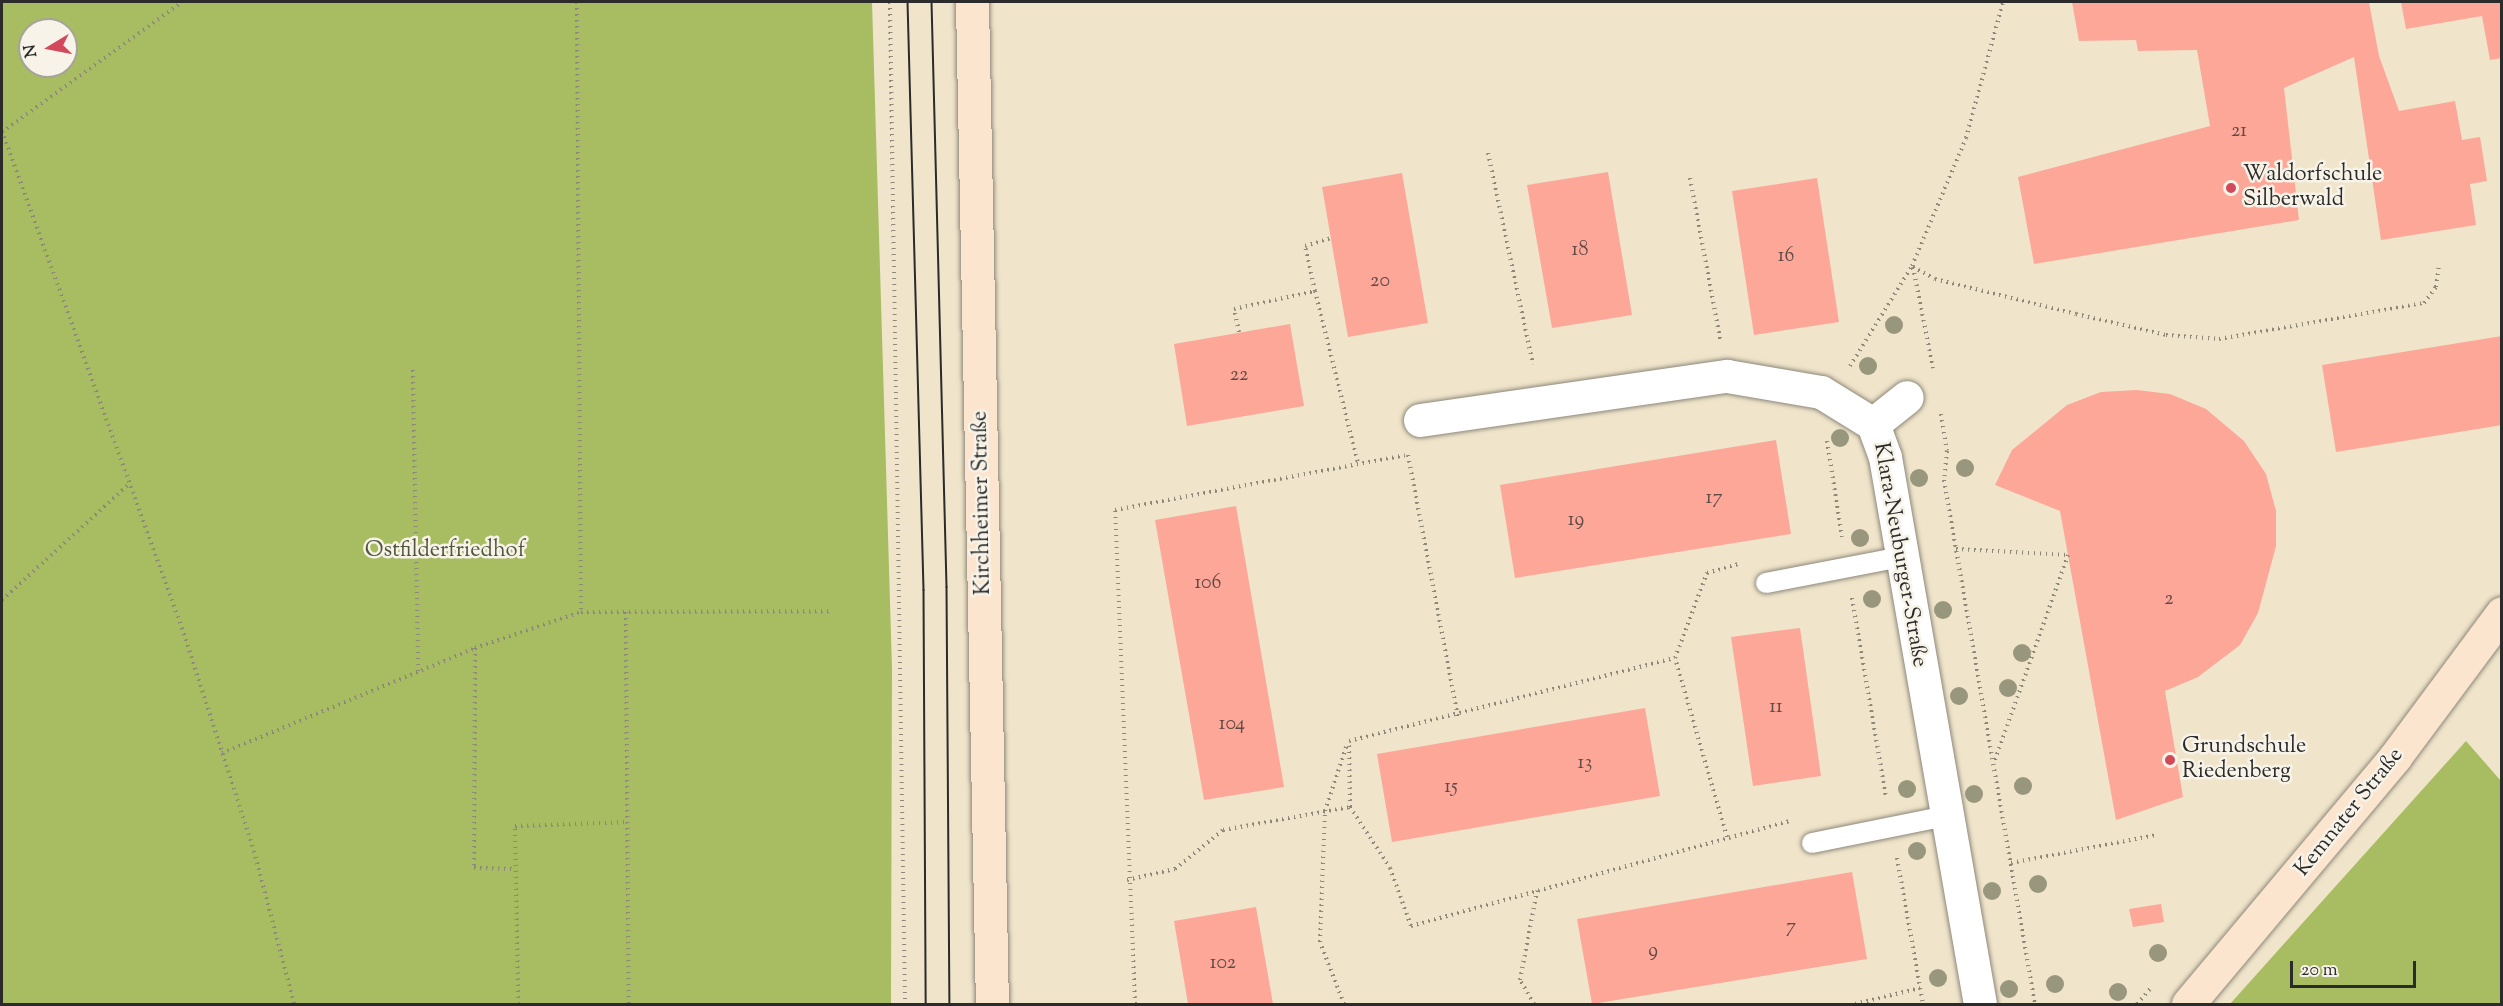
<!DOCTYPE html>
<meta charset="utf-8">
<style>
body{margin:0}
#map{position:relative;width:2503px;height:1006px;overflow:hidden;background:#f0e5cb;font-family:"Sorts Mill Goudy",serif}
div>[style]{position:absolute}
.green>*{inset:0;background:#a8bc61}
.building>*{inset:0;background:#fda799}
.path>*{height:4px;margin-top:-2px;transform-origin:0;background:repeating-linear-gradient(90deg,#8e887b 0 1.5px,transparent 0 6px)}
.roads{filter:drop-shadow(0 0 2px #8e887b) drop-shadow(0 0 2px #8e887b)}
.lane>*{height:20px;margin:-10px;padding:0 10px;transform-origin:10px;border-radius:10px;background:#fff}
.street>*{height:33px;margin:-16.5px;padding:0 16.5px;transform-origin:16.5px;border-radius:16.5px;background:#fff}
.secondary>*{height:33px;margin:-16.5px;padding:0 16.5px;transform-origin:16.5px;border-radius:16.5px;background:#fce5cf}
.tram>*{height:1.5px;margin:-0.75px;padding:0 0.75px;transform-origin:0.75px;border-radius:0.75px;background:#2b2b2b}
.trees>*{width:18px;height:18px;margin:-9px;border-radius:50%;background:#98967c}
.dots>*{width:16px;height:16px;translate:-50% -50%;box-sizing:border-box;border:3px solid #f7f3e8;border-radius:50%}
span{translate:-50% -50%;white-space:nowrap;text-align:center;line-height:1.15;-webkit-text-stroke:5px #f7f3e8;paint-order:stroke}
.number-label{font-size:20px;color:#604a46}
.number-label span{-webkit-text-stroke-width:0}
.poi-label{font-size:22px;color:#2b2b2b}
.left{translate:0 -50%;text-align:left}
.street-label{font-size:22px;color:#2b2b2b}
.park-label{font-size:22px;color:#50563b}
.frame{position:absolute;inset:0;border:3px solid #2b2b2b;pointer-events:none}
.north{position:absolute;left:18px;top:18px;width:60px;height:60px;box-sizing:border-box;background:#f7f3e8;border:2px solid #a5a39c;border-radius:50%;rotate:260deg;font-size:16px;font-weight:700;line-height:24px;text-align:center;color:#2b2b2b}
.north::after{content:'';display:block;margin:auto;width:21px;height:27px;background:#d1495b;clip-path:polygon(50% 0,100% 100%,50% 72%,0 100%)}
.scale{position:absolute;left:2290px;top:961px;width:126px;height:27px;box-sizing:border-box;border:3px solid #2b2b2b;border-top:0;padding-left:8px;font-size:18px;line-height:21px;white-space:nowrap;color:#2b2b2b;-webkit-text-stroke:4px #f7f3e8;paint-order:stroke}
</style>
<div id="map">
<div class="green">
<i style="clip-path:polygon(evenodd,2px 2px,872px 2px,892px 668px,891px 1004px,2px 1004px,2px 2px,30px 30px,66px 30px,66px 66px,30px 66px,30px 30px)"></i>
<i style="clip-path:polygon(2466px 741px,2501px 781px,2501px 1004px,2230px 1004px)"></i>
</div>
<div class="building">
<i style="clip-path:polygon(2072px 2px,2369px 2px,2379px 56px,2399px 111px,2455px 101px,2462px 140px,2480px 137px,2487px 181px,2470px 184px,2476px 225px,2381px 240px,2354px 57px,2284px 88px,2299px 220px,2034px 264px,2018px 177px,2210px 126px,2197px 50px,2138px 51px,2136px 40px,2079px 41px)"></i>
<i style="clip-path:polygon(2401px 2px,2502px 2px,2502px 58px,2490px 60px,2482px 16px,2406px 29px)"></i>
<i style="clip-path:polygon(1608px 172px,1632px 315px,1552px 328px,1527px 185px)"></i>
<i style="clip-path:polygon(1402px 173px,1428px 323px,1348px 337px,1322px 187px)"></i>
<i style="clip-path:polygon(1817px 178px,1839px 322px,1754px 335px,1732px 191px)"></i>
<i style="clip-path:polygon(1290px 324px,1304px 406px,1187px 426px,1174px 344px)"></i>
<i style="clip-path:polygon(2502px 336px,2502px 425px,2336px 452px,2322px 365px)"></i>
<i style="clip-path:polygon(2137px 390px,2170px 394px,2206px 409px,2244px 441px,2266px 474px,2276px 511px,2276px 546px,2258px 613px,2240px 645px,2198px 677px,2165px 691px,2183px 797px,2116px 820px,2060px 511px,1995px 485px,2012px 450px,2067px 405px,2101px 392px)"></i>
<i style="clip-path:polygon(1776px 440px,1791px 534px,1515px 578px,1500px 485px)"></i>
<i style="clip-path:polygon(1236px 506px,1284px 787px,1204px 800px,1155px 520px)"></i>
<i style="clip-path:polygon(1800px 628px,1821px 776px,1753px 786px,1731px 637px)"></i>
<i style="clip-path:polygon(1645px 708px,1660px 796px,1392px 842px,1377px 754px)"></i>
<i style="clip-path:polygon(1852px 872px,1867px 959px,1592px 1004px,1577px 919px)"></i>
<i style="clip-path:polygon(2161px 904px,2164px 922px,2133px 927px,2129px 909px)"></i>
<i style="clip-path:polygon(1256px 907px,1273px 1004px,1188px 1004px,1174px 921px)"></i>
</div>
<div class="path">
<i style="left:577px;top:2px;width:610px;rotate:89.62deg"></i>
<i style="left:890px;top:2px;width:1002px;rotate:89.14deg"></i>
<i style="left:2px;top:131px;width:529px;rotate:70.09deg"></i>
<i style="left:182px;top:628px;width:234px;rotate:72.1deg"></i>
<i style="left:254px;top:851px;width:158px;rotate:75.3deg"></i>
<i style="left:2px;top:132px;width:222px;rotate:-35.8deg"></i>
<i style="left:1488px;top:153px;width:216px;rotate:78deg"></i>
<i style="left:1690px;top:178px;width:164px;rotate:79.4deg"></i>
<i style="left:1913px;top:267px;width:103px;rotate:78.8deg"></i>
<i style="left:1913px;top:267px;width:25px;rotate:29deg"></i>
<i style="left:1935px;top:279px;width:145px;rotate:13.9deg"></i>
<i style="left:2076px;top:314px;width:92px;rotate:13.1deg"></i>
<i style="left:2166px;top:335px;width:53px;rotate:4.3deg"></i>
<i style="left:2219px;top:339px;width:208px;rotate:-10deg"></i>
<i style="left:2424px;top:303px;width:20px;rotate:-53deg"></i>
<i style="left:2436px;top:287px;width:22px;rotate:-82deg"></i>
<i style="left:1315px;top:291px;width:46px;rotate:-102.5deg"></i>
<i style="left:1305px;top:246px;width:28px;rotate:-17deg"></i>
<i style="left:1239px;top:332px;width:24px;rotate:-102deg"></i>
<i style="left:1234px;top:309px;width:83px;rotate:-12.5deg"></i>
<i style="left:1315px;top:291px;width:177px;rotate:76deg"></i>
<i style="left:1850px;top:366px;width:118px;rotate:-58.2deg"></i>
<i style="left:1912px;top:266px;width:139px;rotate:-67.1deg"></i>
<i style="left:1966px;top:138px;width:141px;rotate:-74.8deg"></i>
<i style="left:413px;top:370px;width:301px;rotate:89deg"></i>
<i style="left:1941px;top:414px;width:37px;rotate:81deg"></i>
<i style="left:1947px;top:451px;width:29px;rotate:96deg"></i>
<i style="left:1944px;top:480px;width:532px;rotate:80.15deg"></i>
<i style="left:1827px;top:441px;width:97px;rotate:81.1deg"></i>
<i style="left:1408px;top:455px;width:266px;rotate:79.2deg"></i>
<i style="left:1956px;top:549px;width:112px;rotate:3.1deg"></i>
<i style="left:2068px;top:555px;width:221px;rotate:109.6deg"></i>
<i style="left:1852px;top:598px;width:202px;rotate:80.3deg"></i>
<i style="left:2px;top:600px;width:171px;rotate:-42.4deg"></i>
<i style="left:626px;top:612px;width:392px;rotate:89.6deg"></i>
<i style="left:475px;top:648px;width:220px;rotate:90.3deg"></i>
<i style="left:474px;top:868px;width:42px;rotate:1.4deg"></i>
<i style="left:222px;top:753px;width:274px;rotate:-22.5deg"></i>
<i style="left:475px;top:648px;width:112px;rotate:-18.8deg"></i>
<i style="left:581px;top:612px;width:249px;rotate:-0.2deg"></i>
<i style="left:1350px;top:807px;width:66px;rotate:-90.9deg"></i>
<i style="left:1349px;top:741px;width:336px;rotate:-14.3deg"></i>
<i style="left:1727px;top:837px;width:186px;rotate:-106.2deg"></i>
<i style="left:1675px;top:658px;width:91px;rotate:-69.4deg"></i>
<i style="left:1707px;top:573px;width:33px;rotate:-16deg"></i>
<i style="left:1897px;top:858px;width:148px;rotate:79.9deg"></i>
<i style="left:2011px;top:863px;width:148px;rotate:-10.9deg"></i>
<i style="left:1127px;top:880px;width:49px;rotate:-12.9deg"></i>
<i style="left:1175px;top:869px;width:62px;rotate:-39.1deg"></i>
<i style="left:1223px;top:830px;width:129px;rotate:-10.3deg"></i>
<i style="left:1350px;top:807px;width:73px;rotate:56.7deg"></i>
<i style="left:1390px;top:868px;width:62px;rotate:70.1deg"></i>
<i style="left:1411px;top:926px;width:392px;rotate:-15.5deg"></i>
<i style="left:518px;top:1004px;width:178px;rotate:-91deg"></i>
<i style="left:515px;top:826px;width:113px;rotate:-2deg"></i>
<i style="left:1135px;top:1004px;width:494px;rotate:-92.3deg"></i>
<i style="left:1115px;top:510px;width:295px;rotate:-10.7deg"></i>
<i style="left:1344px;top:1004px;width:66px;rotate:-111.2deg"></i>
<i style="left:1320px;top:942px;width:131px;rotate:-87.8deg"></i>
<i style="left:1325px;top:811px;width:71px;rotate:-71.8deg"></i>
<i style="left:1534px;top:1004px;width:28px;rotate:-120deg"></i>
<i style="left:1520px;top:980px;width:91px;rotate:-79.2deg"></i>
<i style="left:1855px;top:1004px;width:67px;rotate:-13.8deg"></i>
<i style="left:2137px;top:1004px;width:20px;rotate:-49deg"></i>
</div>
<div class="roads">
<div class="lane">
<i style="left:1766px;top:583px;width:137px;rotate:-10.9deg"></i>
<i style="left:1812px;top:843px;width:137px;rotate:-11.4deg"></i>
</div>
<div class="street">
<i style="left:1420px;top:420px;width:310px;rotate:-8.2deg"></i>
<i style="left:1727px;top:376px;width:95px;rotate:9.7deg"></i>
<i style="left:1821px;top:392px;width:61px;rotate:31.6deg"></i>
<i style="left:1873px;top:424px;width:35px;rotate:70deg"></i>
<i style="left:1885px;top:457px;width:555px;rotate:80.15deg"></i>
<i style="left:1873px;top:424px;width:43px;rotate:-38.5deg"></i>
</div>
<div class="secondary">
<i style="left:972px;top:2px;width:1002px;rotate:88.86deg"></i>
<i style="left:2188px;top:1004px;width:322px;rotate:-50deg"></i>
<i style="left:2395px;top:757px;width:179px;rotate:-53.4deg"></i>
</div>
</div>
<div class="tram">
<i style="left:908px;top:2px;width:588px;rotate:88.44deg"></i>
<i style="left:924px;top:590px;width:414px;rotate:89.7deg"></i>
<i style="left:932px;top:2px;width:585px;rotate:88.53deg"></i>
<i style="left:947px;top:587px;width:417px;rotate:89.6deg"></i>
</div>
<div class="trees">
<i style="left:1894px;top:325px"></i>
<i style="left:1868px;top:366px"></i>
<i style="left:1840px;top:438px"></i>
<i style="left:1965px;top:468px"></i>
<i style="left:1919px;top:478px"></i>
<i style="left:1860px;top:538px"></i>
<i style="left:1872px;top:599px"></i>
<i style="left:1943px;top:610px"></i>
<i style="left:2022px;top:653px"></i>
<i style="left:2008px;top:688px"></i>
<i style="left:1959px;top:696px"></i>
<i style="left:2023px;top:786px"></i>
<i style="left:1907px;top:789px"></i>
<i style="left:1974px;top:794px"></i>
<i style="left:1917px;top:851px"></i>
<i style="left:2038px;top:884px"></i>
<i style="left:1992px;top:891px"></i>
<i style="left:2158px;top:953px"></i>
<i style="left:1938px;top:978px"></i>
<i style="left:2055px;top:984px"></i>
<i style="left:2009px;top:989px"></i>
<i style="left:2118px;top:992px"></i>
</div>
<div class="dots">
<i style="left:2231px;top:188px;background:#d1495b"></i>
<i style="left:2170px;top:760px;background:#d1495b"></i>
</div>
<div class="number-label">
<span style="left:2239px;top:131px">21</span>
<span style="left:1580px;top:250px">18</span>
<span style="left:1786px;top:256px">16</span>
<span style="left:1380px;top:281px">20</span>
<span style="left:1239px;top:375px">22</span>
<span style="left:1714px;top:498px">17</span>
<span style="left:1576px;top:520px">19</span>
<span style="left:1208px;top:583px">106</span>
<span style="left:2169px;top:599px">2</span>
<span style="left:1776px;top:707px">11</span>
<span style="left:1232px;top:724px">104</span>
<span style="left:1585px;top:763px">13</span>
<span style="left:1451px;top:787px">15</span>
<span style="left:1791px;top:927px">7</span>
<span style="left:1653px;top:951px">9</span>
<span style="left:1223px;top:963px">102</span>
</div>
<div class="poi-label">
<span class="left" style="left:2243px;top:188px">Waldorfschule<br>Silberwald</span>
<span class="left" style="left:2182px;top:760px">Grundschule<br>Riedenberg</span>
</div>
<div class="street-label">
<span style="left:983px;top:503px;rotate:-91deg">Kirchheimer Straße</span>
<span style="left:1899px;top:555px;rotate:80deg">Klara-Neuburger-Straße</span>
<span style="left:2350px;top:813px;rotate:-51deg">Kemnater Straße</span>
</div>
<div class="park-label">
<span style="left:445px;top:552px">Ostfilderfriedhof</span>
</div>
<div class="frame"></div>
<div class="north">N</div>
<div class="scale">20 m</div>
</div>
